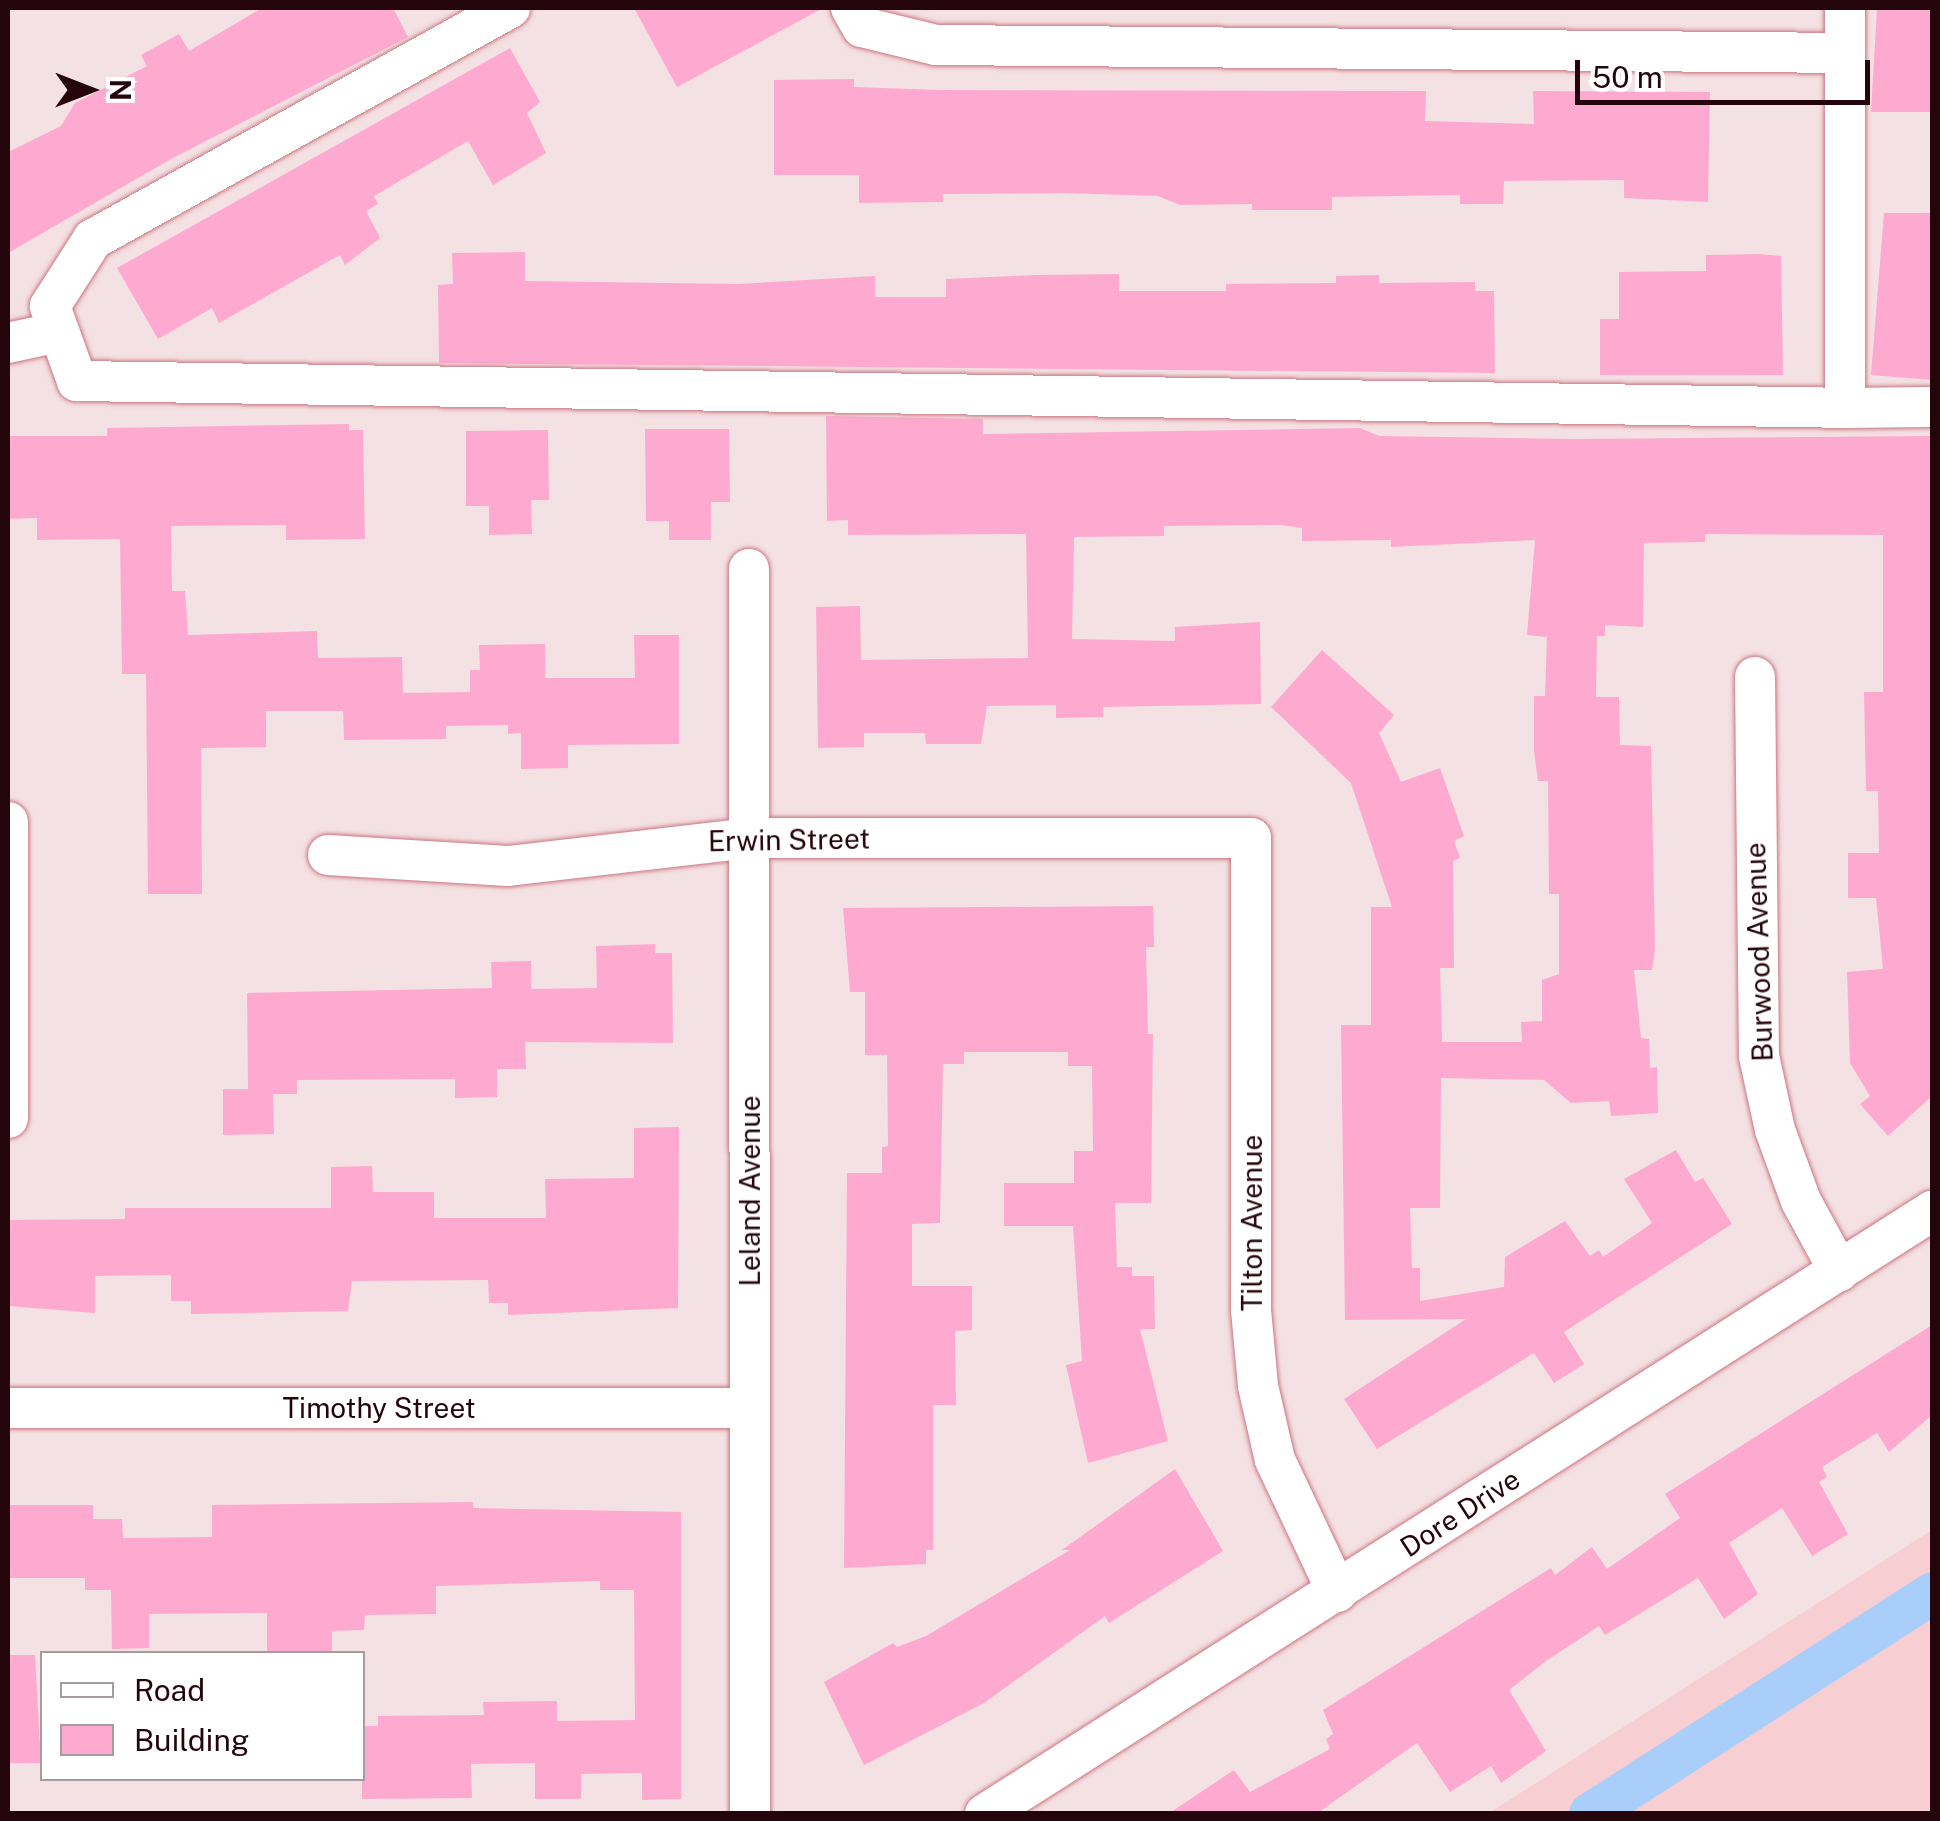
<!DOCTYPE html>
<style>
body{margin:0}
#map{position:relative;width:1940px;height:1821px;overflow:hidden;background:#f4e1e3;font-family:"Public Sans",sans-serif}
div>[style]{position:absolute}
.built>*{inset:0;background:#f7ced2}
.canal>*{height:42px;margin:-21px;padding:0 21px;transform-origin:21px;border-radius:21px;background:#a8cef9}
.building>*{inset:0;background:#feaad0}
.roads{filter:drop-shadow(0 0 2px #cc7683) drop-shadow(0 0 2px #cc7683)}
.minor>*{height:40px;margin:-20px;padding:0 20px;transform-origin:20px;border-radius:20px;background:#fff}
span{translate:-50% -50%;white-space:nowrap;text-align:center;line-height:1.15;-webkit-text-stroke:8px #fff;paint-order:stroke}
.street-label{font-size:28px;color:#25050c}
.frame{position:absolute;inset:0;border:10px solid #25050c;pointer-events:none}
.legend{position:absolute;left:40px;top:1651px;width:325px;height:130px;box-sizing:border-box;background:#fff;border:2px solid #a89b9e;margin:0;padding:12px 18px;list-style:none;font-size:30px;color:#25050c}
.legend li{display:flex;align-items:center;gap:20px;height:50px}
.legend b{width:50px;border:2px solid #a89b9e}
.north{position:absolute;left:40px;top:40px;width:100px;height:100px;-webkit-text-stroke:8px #fff;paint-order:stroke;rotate:90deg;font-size:28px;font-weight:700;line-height:40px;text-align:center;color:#25050c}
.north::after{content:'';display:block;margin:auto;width:35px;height:45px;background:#25050c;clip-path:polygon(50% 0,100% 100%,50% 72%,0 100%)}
.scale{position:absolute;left:1575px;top:60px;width:295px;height:45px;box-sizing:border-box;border:5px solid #25050c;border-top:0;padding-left:12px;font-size:30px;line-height:35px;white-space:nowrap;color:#25050c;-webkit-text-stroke:8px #fff;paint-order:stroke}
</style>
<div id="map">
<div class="built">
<i style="clip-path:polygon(1932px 1530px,1932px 1813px,1489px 1813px)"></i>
</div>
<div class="canal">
<i style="left:1590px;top:1814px;width:407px;rotate:-32.8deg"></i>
</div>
<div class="building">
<i style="clip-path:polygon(262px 8px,393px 8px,408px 37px,171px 159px,8px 253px,8px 152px,61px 126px,75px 103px,147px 66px,141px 55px,179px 34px,189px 51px)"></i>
<i style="clip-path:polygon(634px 8px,823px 8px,677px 87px)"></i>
<i style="clip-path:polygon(1877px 8px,1932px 8px,1932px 112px,1871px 112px)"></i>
<i style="clip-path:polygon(510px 48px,540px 102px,527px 113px,546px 153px,493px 185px,468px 141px,374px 196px,378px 204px,366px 211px,380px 238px,345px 265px,340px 255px,219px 323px,212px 308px,158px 339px,117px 268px)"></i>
<i style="clip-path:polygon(854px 79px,854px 87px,941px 90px,1426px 91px,1425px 121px,1534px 124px,1533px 91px,1710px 92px,1708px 202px,1624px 198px,1624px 180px,1504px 181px,1503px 204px,1460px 204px,1460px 195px,1332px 197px,1332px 210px,1252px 210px,1252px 204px,1180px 205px,1158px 196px,1064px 193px,943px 194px,943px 202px,859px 203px,859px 175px,774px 175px,774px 80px)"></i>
<i style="clip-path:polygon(1884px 213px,1932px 213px,1932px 380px,1871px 375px)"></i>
<i style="clip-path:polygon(525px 252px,525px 281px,738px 284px,875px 276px,875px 297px,946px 297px,946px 279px,1036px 275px,1119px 274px,1119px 291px,1226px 291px,1226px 284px,1336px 283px,1336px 276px,1379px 275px,1379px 283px,1475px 282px,1475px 291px,1494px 291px,1495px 373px,439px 363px,438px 285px,453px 284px,452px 253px)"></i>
<i style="clip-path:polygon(1759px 254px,1781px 256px,1783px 375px,1600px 375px,1600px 319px,1619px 319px,1619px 272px,1706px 271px,1706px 255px)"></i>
<i style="clip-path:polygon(826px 416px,983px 419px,983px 434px,1360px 428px,1379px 436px,1575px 439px,1932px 436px,1932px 1096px,1888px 1136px,1860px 1104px,1870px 1096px,1850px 1063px,1847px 972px,1883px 969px,1876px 898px,1848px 898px,1848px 853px,1879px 853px,1878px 791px,1866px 791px,1864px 692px,1883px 692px,1883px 535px,1705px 534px,1705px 542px,1644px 543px,1643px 627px,1605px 625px,1605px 636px,1597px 636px,1596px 697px,1619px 697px,1620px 745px,1651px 746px,1655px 950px,1652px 970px,1634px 970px,1641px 1038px,1649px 1039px,1650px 1068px,1657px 1067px,1658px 1113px,1611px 1116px,1609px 1101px,1571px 1103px,1544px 1080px,1441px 1078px,1440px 1208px,1410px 1208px,1412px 1268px,1420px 1268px,1420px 1301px,1504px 1287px,1505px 1257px,1565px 1221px,1590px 1256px,1599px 1250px,1603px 1257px,1652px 1223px,1624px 1179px,1676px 1150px,1695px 1182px,1703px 1178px,1732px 1224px,1564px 1332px,1584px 1364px,1554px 1383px,1534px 1353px,1377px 1449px,1344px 1399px,1466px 1319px,1345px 1320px,1341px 1025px,1371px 1025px,1371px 907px,1392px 907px,1351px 783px,1271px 707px,1322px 650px,1394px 715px,1379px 733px,1401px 782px,1440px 768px,1464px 836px,1454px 841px,1460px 858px,1453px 861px,1454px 968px,1440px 968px,1442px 1042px,1522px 1042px,1521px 1022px,1542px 1021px,1542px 980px,1559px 974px,1559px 894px,1549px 894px,1548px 781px,1538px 781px,1534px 751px,1534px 696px,1545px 696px,1547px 637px,1527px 635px,1535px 540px,1391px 547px,1391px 540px,1302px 541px,1302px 528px,1281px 525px,1164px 526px,1164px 536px,1074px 537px,1072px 639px,1175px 641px,1175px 627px,1260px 622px,1261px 704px,1103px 707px,1103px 717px,1056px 718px,1056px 705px,987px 706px,981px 744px,926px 744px,925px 733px,864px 733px,864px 747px,818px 748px,816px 607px,860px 606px,861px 660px,1028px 658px,1026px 534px,848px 535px,848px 520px,827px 521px)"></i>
<i style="clip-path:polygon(349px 424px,349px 430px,363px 430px,365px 539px,286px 540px,286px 525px,171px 526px,172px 591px,185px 591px,188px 635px,317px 631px,318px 658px,402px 657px,403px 693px,470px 692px,470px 670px,480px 670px,479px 645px,545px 644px,545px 678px,635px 678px,634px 635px,679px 635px,679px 744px,568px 745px,568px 768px,521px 769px,521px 733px,508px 734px,508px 725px,446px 726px,446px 739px,344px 740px,343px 711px,266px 711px,266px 747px,201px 748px,202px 894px,148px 894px,146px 674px,122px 674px,120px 539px,37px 540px,37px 518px,8px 519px,8px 436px,107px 436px,107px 428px)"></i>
<i style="clip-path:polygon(645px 429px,729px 429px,730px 502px,711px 502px,711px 540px,669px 540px,669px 521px,646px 521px)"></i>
<i style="clip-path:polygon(548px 430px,549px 500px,531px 500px,532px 534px,489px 535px,489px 506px,466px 506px,466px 431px)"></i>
<i style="clip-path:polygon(1153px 906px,1154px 947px,1146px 947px,1148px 1034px,1153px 1034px,1151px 1203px,1115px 1203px,1117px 1267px,1132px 1267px,1132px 1276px,1154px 1276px,1155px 1329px,1140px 1329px,1168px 1441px,1088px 1463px,1066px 1365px,1082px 1361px,1073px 1226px,1004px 1226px,1004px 1183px,1074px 1183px,1074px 1151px,1093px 1151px,1092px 1066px,1068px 1066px,1068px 1052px,964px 1052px,964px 1064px,943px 1064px,940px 1223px,912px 1224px,912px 1286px,972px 1286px,972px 1330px,955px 1331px,956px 1405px,933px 1405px,933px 1550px,926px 1550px,926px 1564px,844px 1568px,847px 1173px,882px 1173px,882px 1147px,888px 1146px,887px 1055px,865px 1055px,865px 992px,850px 992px,843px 908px)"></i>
<i style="clip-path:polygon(655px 944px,655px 953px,672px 953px,673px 1043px,525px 1042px,526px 1069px,497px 1069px,497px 1097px,455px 1098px,455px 1079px,297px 1080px,297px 1094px,273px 1094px,274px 1134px,223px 1135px,223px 1089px,248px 1089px,247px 993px,492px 988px,491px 962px,531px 961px,531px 989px,597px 988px,596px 946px)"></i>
<i style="clip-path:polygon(679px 1127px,678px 1308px,508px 1315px,508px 1303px,489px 1303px,488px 1280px,352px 1281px,348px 1311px,191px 1314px,191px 1301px,171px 1301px,171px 1275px,95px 1276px,95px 1313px,9px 1306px,8px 1220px,125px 1219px,125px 1208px,331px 1208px,331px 1167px,372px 1166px,373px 1192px,434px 1192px,434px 1218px,546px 1218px,545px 1179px,634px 1178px,634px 1128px)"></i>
<i style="clip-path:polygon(1932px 1325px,1932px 1415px,1889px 1452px,1877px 1433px,1822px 1467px,1827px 1477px,1819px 1482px,1848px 1534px,1812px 1556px,1782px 1508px,1729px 1543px,1758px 1594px,1724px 1619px,1698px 1578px,1605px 1635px,1599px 1626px,1546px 1661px,1509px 1690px,1546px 1751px,1501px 1783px,1491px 1766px,1450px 1792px,1417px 1743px,1316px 1814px,1168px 1814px,1234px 1770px,1250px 1792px,1330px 1749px,1326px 1739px,1333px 1734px,1323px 1710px,1551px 1568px,1555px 1575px,1592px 1547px,1607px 1569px,1680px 1518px,1665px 1494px)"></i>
<i style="clip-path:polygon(1175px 1469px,1223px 1551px,1109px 1623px,1105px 1616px,984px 1703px,864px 1765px,824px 1682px,893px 1643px,897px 1647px,926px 1636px,1070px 1550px,1062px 1550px)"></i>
<i style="clip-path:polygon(473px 1502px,473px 1508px,681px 1512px,681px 1799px,642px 1800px,642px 1773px,581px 1774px,581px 1799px,535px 1799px,535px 1763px,471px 1764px,472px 1798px,362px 1799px,362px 1726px,378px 1726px,378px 1716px,484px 1715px,483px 1702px,557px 1701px,557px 1721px,635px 1720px,634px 1590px,600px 1590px,600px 1581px,436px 1586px,436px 1614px,365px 1615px,364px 1630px,332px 1631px,332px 1652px,267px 1653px,267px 1613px,149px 1614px,149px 1648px,112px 1649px,111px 1590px,85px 1590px,85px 1578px,8px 1578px,8px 1505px,93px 1505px,93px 1519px,122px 1519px,123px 1538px,212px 1537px,212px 1505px)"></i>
<i style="clip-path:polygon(8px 1655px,35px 1655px,41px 1763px,8px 1763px)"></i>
</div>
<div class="roads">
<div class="minor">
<i style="left:510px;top:8px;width:477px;rotate:151deg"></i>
<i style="left:93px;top:239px;width:80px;rotate:122.7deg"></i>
<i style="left:50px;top:306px;width:80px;rotate:70.2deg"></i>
<i style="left:77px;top:381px;width:1768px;rotate:0.87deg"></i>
<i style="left:1845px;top:408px;width:355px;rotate:-90deg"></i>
<i style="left:851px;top:8px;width:22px;rotate:60deg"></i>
<i style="left:862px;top:27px;width:76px;rotate:13.7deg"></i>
<i style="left:936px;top:45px;width:909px;rotate:0.5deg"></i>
<i style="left:1845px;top:53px;width:45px;rotate:-90deg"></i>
<i style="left:8px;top:343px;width:52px;rotate:-12.2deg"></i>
<i style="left:1845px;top:408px;width:85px;rotate:-0.7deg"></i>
<i style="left:749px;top:569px;width:1245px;rotate:89.95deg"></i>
<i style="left:1755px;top:677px;width:379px;rotate:89.4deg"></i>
<i style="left:1759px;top:1056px;width:76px;rotate:77.8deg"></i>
<i style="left:1775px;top:1130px;width:76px;rotate:69.9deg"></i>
<i style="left:1801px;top:1201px;width:80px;rotate:61.5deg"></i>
<i style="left:8px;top:822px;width:296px;rotate:90deg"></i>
<i style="left:328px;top:855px;width:180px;rotate:3.5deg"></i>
<i style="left:508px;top:866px;width:243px;rotate:-6.6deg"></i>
<i style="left:749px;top:838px;width:502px"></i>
<i style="left:1251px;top:838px;width:472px;rotate:90deg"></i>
<i style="left:1251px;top:1310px;width:76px;rotate:84.7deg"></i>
<i style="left:1258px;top:1386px;width:76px;rotate:77.1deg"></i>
<i style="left:1275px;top:1460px;width:146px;rotate:64.8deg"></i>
<i style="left:8px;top:1408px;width:742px"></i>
<i style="left:985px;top:1814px;width:1123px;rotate:-32.49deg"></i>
</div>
</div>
<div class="street-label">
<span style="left:789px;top:840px;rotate:-1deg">Erwin Street</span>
<span style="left:1759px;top:952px;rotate:-92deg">Burwood Avenue</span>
<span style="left:750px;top:1191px;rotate:-90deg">Leland Avenue</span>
<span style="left:1252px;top:1223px;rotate:-90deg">Tilton Avenue</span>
<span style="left:379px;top:1408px">Timothy Street</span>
<span style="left:1460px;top:1513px;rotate:-33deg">Dore Drive</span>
</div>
<div class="frame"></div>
<ul class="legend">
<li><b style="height:12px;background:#fff"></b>Road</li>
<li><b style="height:28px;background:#feaad0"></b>Building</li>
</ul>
<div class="north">N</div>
<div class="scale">50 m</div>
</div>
